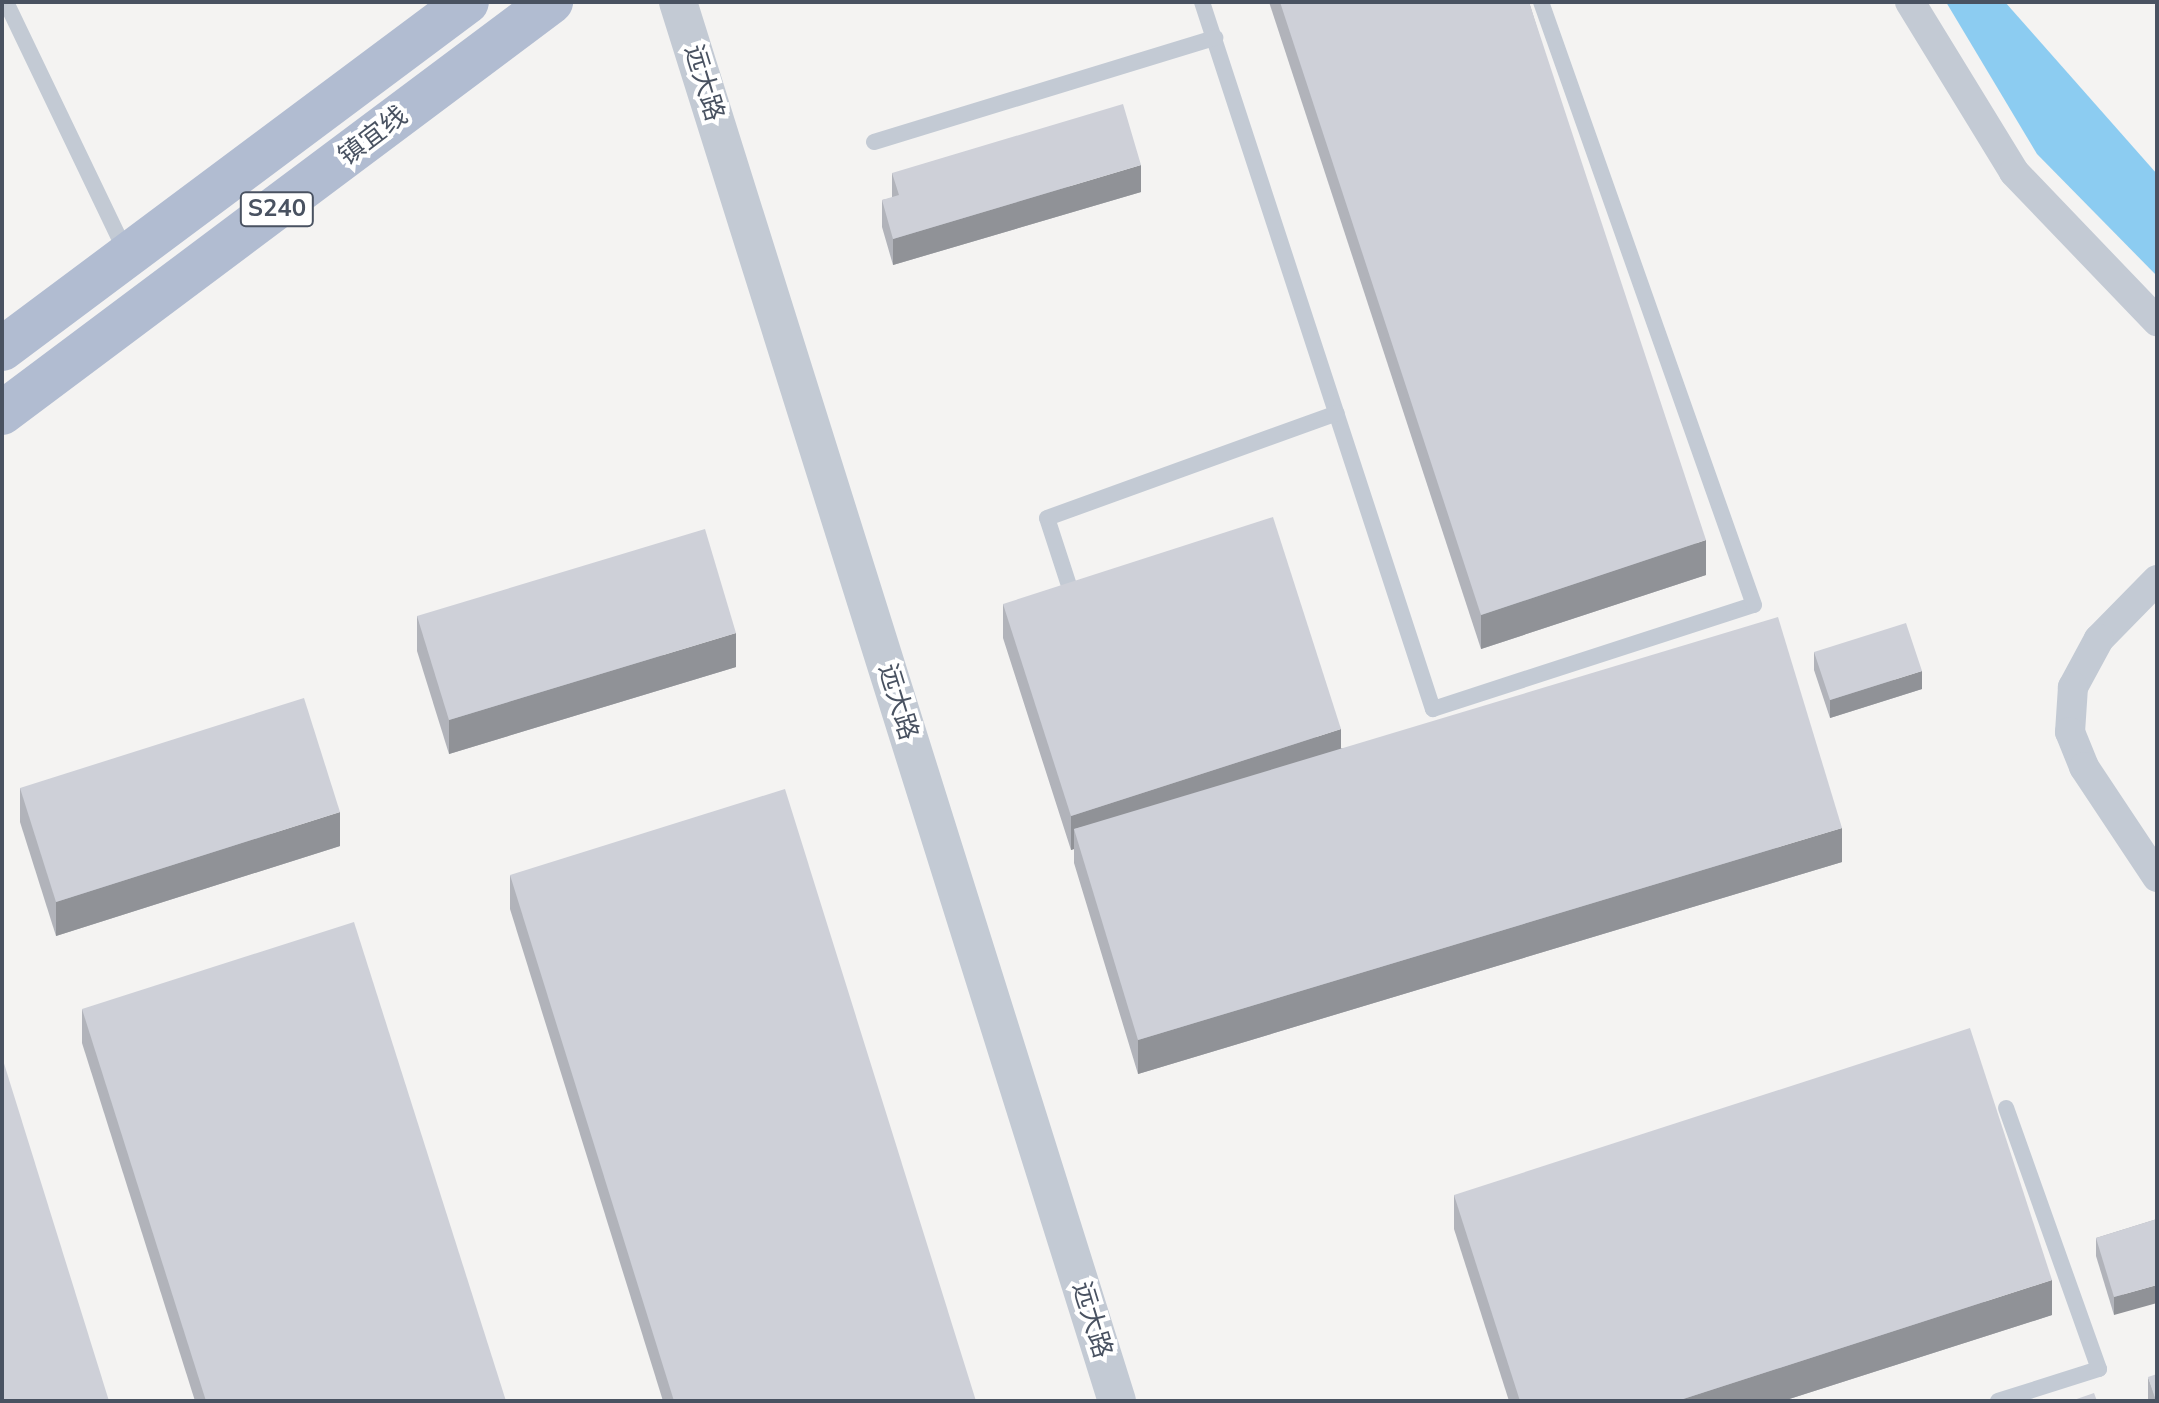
<!DOCTYPE html>
<meta charset="utf-8">
<style>
body{margin:0}
#map{position:relative;width:2159px;height:1403px;overflow:hidden;background:#f4f3f2;font-family:"Nunito Sans","Noto Sans SC",sans-serif}
div>[style]{position:absolute}
.water>*{inset:0;background:#8cccf1}
.service>*{height:16px;margin:-8px;padding:0 8px;transform-origin:8px;border-radius:8px;background:#c3cad4}
.minor>*{height:30px;margin:-15px;padding:0 15px;transform-origin:15px;border-radius:15px;background:#c3cad4}
.tertiary>*{height:38px;margin:-19px;padding:0 19px;transform-origin:19px;border-radius:19px;background:#c3cad4}
.primary>*{height:44px;margin:-22px;padding:0 22px;transform-origin:22px;border-radius:22px;background:#b1bcd1}
.wall>*{inset:0;background:#b1b3ba}
.shaded-wall>*{inset:0;background:#909297}
.building>*{inset:0;background:#ced0d8}
span{translate:-50% -50%;white-space:nowrap;text-align:center;line-height:1.15;-webkit-text-stroke:8px #fff;paint-order:stroke}
.shield-label span{padding:2px 6px;background:#fff;border:2px solid;border-radius:6px;-webkit-text-stroke-width:0}
.shield-label{font-size:24px;color:#495261;font-weight:700}
.street-label{font-size:26px;color:#495261}
.frame{position:absolute;inset:0;border:4px solid #495261;pointer-events:none}
</style>
<div id="map">
<div class="water">
<i style="clip-path:polygon(1946px 2px,2005px 2px,2157px 174px,2157px 276px,2037px 154px)"></i>
</div>
<div class="service">
<i style="left:6px;top:2px;width:280px;rotate:64.4deg"></i>
<i style="left:1202px;top:2px;width:744px;rotate:71.91deg"></i>
<i style="left:1433px;top:709px;width:337px;rotate:-18deg"></i>
<i style="left:1754px;top:605px;width:640px;rotate:-109.45deg"></i>
<i style="left:874px;top:142px;width:357px;rotate:-17deg"></i>
<i style="left:1075px;top:604px;width:90px;rotate:-108deg"></i>
<i style="left:1047px;top:518px;width:308px;rotate:-19.9deg"></i>
<i style="left:1998px;top:1401px;width:106px;rotate:-17.6deg"></i>
<i style="left:2099px;top:1369px;width:277px;rotate:-109.6deg"></i>
</div>
<div class="minor">
<i style="left:1910px;top:2px;width:199px;rotate:58.5deg"></i>
<i style="left:2014px;top:172px;width:207px;rotate:46.2deg"></i>
<i style="left:2157px;top:580px;width:83px;rotate:134.5deg"></i>
<i style="left:2099px;top:639px;width:55px;rotate:118.4deg"></i>
<i style="left:2073px;top:687px;width:45px;rotate:93.8deg"></i>
<i style="left:2070px;top:732px;width:38px;rotate:68deg"></i>
<i style="left:2084px;top:767px;width:132px;rotate:56.4deg"></i>
</div>
<div class="tertiary">
<i style="left:678px;top:2px;width:1466px;rotate:72.58deg"></i>
</div>
<div class="primary">
<i style="left:2px;top:349px;width:580px;rotate:-36.73deg"></i>
<i style="left:2px;top:413px;width:686px;rotate:-36.82deg"></i>
</div>
<div class="wall">
<i style="clip-path:polygon(1269px 2px,1529px 2px,1706px 575px,1481px 649px)"></i>
<i style="clip-path:polygon(892px 173px,1141px 192px,893px 265px,882px 227px,882px 200px,892px 198px)"></i>
<i style="clip-path:polygon(1003px 604px,1341px 748px,1842px 862px,1138px 1074px,1074px 863px,1074px 849px,1071px 850px,1003px 638px)"></i>
<i style="clip-path:polygon(417px 616px,736px 667px,449px 754px,417px 651px)"></i>
<i style="clip-path:polygon(1814px 652px,1922px 689px,1830px 718px,1814px 670px)"></i>
<i style="clip-path:polygon(20px 788px,340px 846px,56px 936px,20px 822px)"></i>
<i style="clip-path:polygon(510px 875px,976px 1401px,663px 1401px,510px 909px)"></i>
<i style="clip-path:polygon(82px 1009px,506px 1401px,195px 1401px,82px 1043px)"></i>
<i style="clip-path:polygon(1454px 1195px,2052px 1315px,1783px 1401px,1509px 1401px,1454px 1229px)"></i>
<i style="clip-path:polygon(2157px 1219px,2114px 1315px,2096px 1256px,2096px 1238px)"></i>
<i style="clip-path:polygon(2148px 1377px,2157px 1401px,2148px 1401px)"></i>
</div>
<div class="shaded-wall">
<i style="clip-path:polygon(1141px 165px,1141px 192px,893px 265px,893px 239px)"></i>
<i style="clip-path:polygon(1706px 540px,1706px 575px,1481px 649px,1481px 615px)"></i>
<i style="clip-path:polygon(736px 633px,736px 667px,449px 754px,449px 720px)"></i>
<i style="clip-path:polygon(1922px 671px,1922px 689px,1830px 718px,1830px 700px)"></i>
<i style="clip-path:polygon(1341px 729px,1341px 763px,1074px 829px,1074px 849px,1071px 850px,1071px 816px)"></i>
<i style="clip-path:polygon(340px 812px,340px 846px,56px 936px,56px 902px)"></i>
<i style="clip-path:polygon(1842px 828px,1842px 862px,1138px 1074px,1138px 1040px)"></i>
<i style="clip-path:polygon(2052px 1280px,2052px 1315px,1783px 1401px,1677px 1401px)"></i>
<i style="clip-path:polygon(2157px 1285px,2157px 1303px,2114px 1315px,2114px 1297px)"></i>
</div>
<div class="building">
<i style="clip-path:polygon(1280px 2px,1529px 2px,1706px 540px,1481px 615px)"></i>
<i style="clip-path:polygon(1123px 104px,1141px 165px,893px 239px,882px 200px,899px 195px,892px 173px)"></i>
<i style="clip-path:polygon(1273px 517px,1341px 729px,1071px 816px,1003px 604px)"></i>
<i style="clip-path:polygon(705px 529px,736px 633px,449px 720px,417px 616px)"></i>
<i style="clip-path:polygon(1778px 617px,1842px 828px,1138px 1040px,1074px 829px)"></i>
<i style="clip-path:polygon(1906px 623px,1922px 671px,1830px 700px,1814px 652px)"></i>
<i style="clip-path:polygon(304px 698px,340px 812px,56px 902px,20px 788px)"></i>
<i style="clip-path:polygon(785px 789px,976px 1401px,674px 1401px,510px 875px)"></i>
<i style="clip-path:polygon(354px 922px,506px 1401px,206px 1401px,82px 1009px)"></i>
<i style="clip-path:polygon(1970px 1028px,2052px 1280px,1677px 1401px,1520px 1401px,1454px 1195px)"></i>
<i style="clip-path:polygon(2px 1057px,109px 1401px,2px 1401px)"></i>
<i style="clip-path:polygon(2157px 1219px,2157px 1285px,2114px 1297px,2096px 1238px)"></i>
<i style="clip-path:polygon(2157px 1374px,2157px 1401px,2156px 1401px,2148px 1377px)"></i>
<i style="clip-path:polygon(2094px 1393px,2097px 1401px,2071px 1401px)"></i>
</div>
<div class="shield-label">
<span style="left:277px;top:209px">S240</span>
</div>
<div class="street-label">
<span style="left:704px;top:83px;rotate:73deg">远大路</span>
<span style="left:373px;top:136px;rotate:-37deg">镇宜线</span>
<span style="left:898px;top:702px;rotate:73deg">远大路</span>
<span style="left:1092px;top:1320px;rotate:73deg">远大路</span>
</div>
<div class="frame"></div>
</div>
